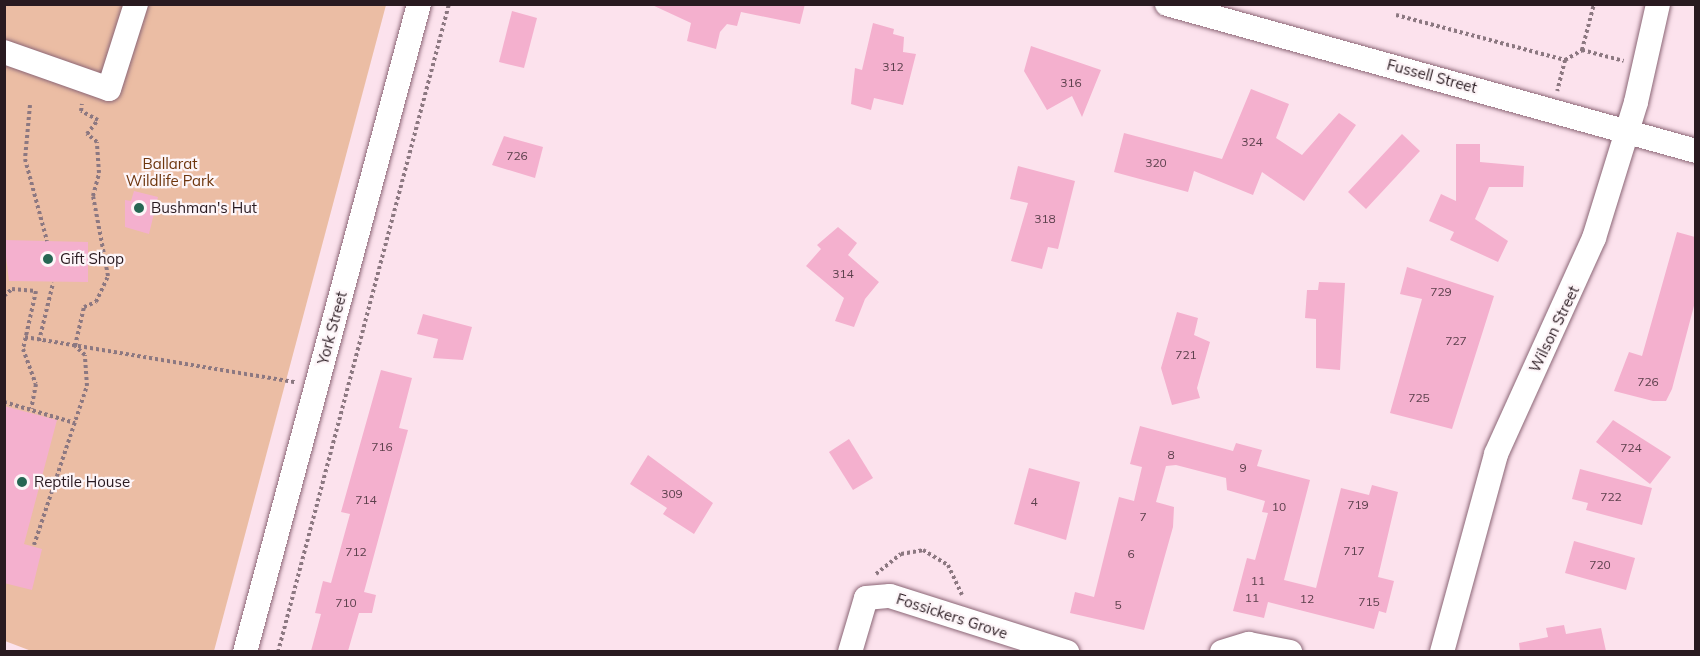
<!DOCTYPE html>
<style>
body{margin:0}
#map{position:relative;width:1700px;height:656px;overflow:hidden;background:#fce2ed;font-family:Mulish,sans-serif}
div>[style]{position:absolute}
.green>*{inset:0;background:#ebbda4}
.building>*{inset:0;background:#f4b0ce}
.path>*{height:4px;margin-top:-2px;transform-origin:0;background:repeating-linear-gradient(90deg,#8c7881 0 3px,transparent 0 6px)}
.roads{filter:drop-shadow(0 0 2px #8b6676) drop-shadow(0 0 2px #8b6676)}
.minor>*{height:24px;margin:-12px;padding:0 12px;transform-origin:12px;border-radius:12px;background:#fff}
.dots>*{width:16px;height:16px;translate:-50% -50%;box-sizing:border-box;border:3px solid #fdf5f8;border-radius:50%}
span{translate:-50% -50%;white-space:nowrap;text-align:center;line-height:1.15;-webkit-text-stroke:4.5px #fdf5f8;paint-order:stroke}
.number-label{font-size:12px;color:#5c404c}
.number-label span{-webkit-text-stroke-width:0}
.street-label{font-size:15px;color:#291a20}
.park-label{font-size:15px;color:#6e360e}
.poi-label{font-size:15px;color:#291a20}
.left{translate:0 -50%;text-align:left}
.frame{position:absolute;inset:0;border:6px solid #291a20;pointer-events:none}
</style>
<div id="map">
<div class="green">
<i style="clip-path:polygon(4px 5px,386px 5px,214px 651px,34px 652px,5px 641px)"></i>
</div>
<div class="building">
<i style="clip-path:polygon(650px 4px,805px 4px,800px 24px,741px 12px,737px 26px,727px 24px,720px 32px,716px 49px,687px 41px,691px 23px)"></i>
<i style="clip-path:polygon(512px 11px,537px 18px,524px 68px,499px 62px)"></i>
<i style="clip-path:polygon(873px 23px,894px 29px,893px 34px,904px 37px,903px 52px,916px 54px,903px 105px,874px 98px,871px 110px,851px 104px,855px 68px,862px 70px)"></i>
<i style="clip-path:polygon(1031px 46px,1101px 70px,1082px 117px,1072px 96px,1047px 110px,1024px 71px)"></i>
<i style="clip-path:polygon(1251px 89px,1289px 104px,1276px 138px,1302px 155px,1339px 113px,1356px 125px,1304px 201px,1262px 172px,1253px 195px,1194px 171px,1188px 192px,1114px 172px,1124px 133px,1222px 159px)"></i>
<i style="clip-path:polygon(1402px 134px,1420px 151px,1366px 209px,1348px 192px)"></i>
<i style="clip-path:polygon(504px 136px,543px 147px,535px 178px,492px 165px)"></i>
<i style="clip-path:polygon(1456px 144px,1480px 144px,1480px 162px,1524px 166px,1523px 187px,1489px 187px,1475px 219px,1508px 241px,1498px 262px,1450px 240px,1454px 232px,1429px 221px,1441px 194px,1456px 201px)"></i>
<i style="clip-path:polygon(1018px 166px,1075px 181px,1058px 249px,1048px 247px,1042px 269px,1011px 261px,1028px 203px,1010px 199px)"></i>
<i style="clip-path:polygon(134px 191px,158px 197px,149px 234px,125px 227px,125px 200px,131px 201px)"></i>
<i style="clip-path:polygon(838px 227px,857px 243px,848px 255px,879px 282px,865px 299px,854px 327px,835px 321px,844px 298px,806px 266px,821px 249px,817px 245px)"></i>
<i style="clip-path:polygon(1677px 232px,1695px 237px,1695px 302px,1672px 389px,1666px 401px,1653px 401px,1614px 391px,1629px 352px,1642px 356px)"></i>
<i style="clip-path:polygon(4px 240px,88px 242px,88px 282px,9px 281px)"></i>
<i style="clip-path:polygon(1407px 267px,1494px 296px,1452px 429px,1390px 413px,1422px 299px,1400px 294px)"></i>
<i style="clip-path:polygon(1319px 282px,1345px 283px,1340px 370px,1316px 368px,1316px 319px,1305px 318px,1307px 290px,1318px 290px)"></i>
<i style="clip-path:polygon(1177px 312px,1198px 318px,1194px 335px,1210px 342px,1197px 388px,1200px 398px,1172px 405px,1161px 368px)"></i>
<i style="clip-path:polygon(423px 314px,472px 327px,463px 360px,433px 358px,438px 339px,417px 334px)"></i>
<i style="clip-path:polygon(381px 370px,412px 378px,399px 428px,408px 430px,364px 592px,376px 595px,372px 613px,359px 613px,348px 651px,311px 651px,321px 614px,315px 613px,323px 581px,331px 583px,350px 514px,341px 512px)"></i>
<i style="clip-path:polygon(4px 406px,57px 420px,24px 544px,42px 549px,32px 590px,4px 583px)"></i>
<i style="clip-path:polygon(1613px 420px,1671px 457px,1650px 484px,1596px 442px)"></i>
<i style="clip-path:polygon(1140px 426px,1233px 451px,1236px 443px,1262px 450px,1257px 466px,1310px 480px,1284px 580px,1316px 588px,1341px 488px,1369px 495px,1372px 485px,1398px 492px,1378px 577px,1394px 581px,1386px 613px,1379px 611px,1374px 629px,1268px 602px,1264px 618px,1233px 611px,1247px 558px,1255px 560px,1268px 513px,1262px 512px,1265px 501px,1227px 490px,1226px 478px,1176px 465px,1166px 466px,1156px 502px,1174px 507px,1173px 527px,1144px 630px,1070px 613px,1075px 592px,1094px 597px,1119px 497px,1134px 501px,1142px 467px,1130px 464px)"></i>
<i style="clip-path:polygon(849px 439px,873px 478px,853px 490px,829px 452px)"></i>
<i style="clip-path:polygon(648px 455px,713px 503px,694px 534px,663px 514px,667px 508px,630px 484px)"></i>
<i style="clip-path:polygon(1029px 468px,1080px 482px,1066px 540px,1014px 524px)"></i>
<i style="clip-path:polygon(1580px 469px,1652px 488px,1642px 525px,1586px 510px,1588px 503px,1572px 499px)"></i>
<i style="clip-path:polygon(1574px 541px,1635px 558px,1626px 590px,1565px 573px)"></i>
<i style="clip-path:polygon(1564px 625px,1566px 634px,1601px 628px,1606px 651px,1520px 651px,1519px 643px,1548px 637px,1546px 628px)"></i>
</div>
<div class="path">
<i style="left:1396px;top:15px;width:175px;rotate:14.9deg"></i>
<i style="left:1565px;top:60px;width:32px;rotate:104deg"></i>
<i style="left:1582px;top:50px;width:48px;rotate:-75.4deg"></i>
<i style="left:1565px;top:60px;width:20px;rotate:-30deg"></i>
<i style="left:1582px;top:50px;width:43px;rotate:14.7deg"></i>
<i style="left:30px;top:105px;width:54px;rotate:95.3deg"></i>
<i style="left:25px;top:159px;width:85px;rotate:75deg"></i>
<i style="left:4px;top:296px;width:11px;rotate:-41deg"></i>
<i style="left:12px;top:289px;width:24px;rotate:5deg"></i>
<i style="left:36px;top:291px;width:59px;rotate:102.6deg"></i>
<i style="left:23px;top:349px;width:37px;rotate:70deg"></i>
<i style="left:36px;top:384px;width:25px;rotate:101deg"></i>
<i style="left:25px;top:337px;width:274px;rotate:9.5deg"></i>
<i style="left:39px;top:341px;width:60px;rotate:-76.4deg"></i>
<i style="left:4px;top:402px;width:74px;rotate:16.5deg"></i>
<i style="left:34px;top:545px;width:168px;rotate:-71.6deg"></i>
<i style="left:87px;top:386px;width:31px;rotate:-94deg"></i>
<i style="left:85px;top:355px;width:13px;rotate:-138deg"></i>
<i style="left:75px;top:346px;width:40px;rotate:-77deg"></i>
<i style="left:84px;top:307px;width:13px;rotate:-23deg"></i>
<i style="left:96px;top:302px;width:29px;rotate:-65deg"></i>
<i style="left:108px;top:276px;width:81px;rotate:-100.6deg"></i>
<i style="left:93px;top:196px;width:24px;rotate:-75deg"></i>
<i style="left:99px;top:173px;width:31px;rotate:-94deg"></i>
<i style="left:97px;top:142px;width:13px;rotate:-141deg"></i>
<i style="left:87px;top:134px;width:18px;rotate:-52deg"></i>
<i style="left:98px;top:120px;width:19px;rotate:-152deg"></i>
<i style="left:81px;top:111px;width:7px;rotate:-82deg"></i>
<i style="left:876px;top:574px;width:32px;rotate:-39deg"></i>
<i style="left:901px;top:554px;width:22px;rotate:-10deg"></i>
<i style="left:923px;top:550px;width:29px;rotate:31deg"></i>
<i style="left:948px;top:565px;width:33px;rotate:65deg"></i>
<i style="left:278px;top:652px;width:670px;rotate:-75.22deg"></i>
</div>
<div class="roads">
<div class="minor">
<i style="left:1167px;top:4px;width:549px;rotate:15.53deg"></i>
<i style="left:4px;top:52px;width:111px;rotate:19.4deg"></i>
<i style="left:109px;top:89px;width:89px;rotate:-72.4deg"></i>
<i style="left:245px;top:652px;width:671px;rotate:-74.97deg"></i>
<i style="left:850px;top:652px;width:56px;rotate:-73.5deg"></i>
<i style="left:866px;top:598px;width:24px;rotate:-5deg"></i>
<i style="left:890px;top:596px;width:186px;rotate:17.6deg"></i>
<i style="left:1222px;top:652px;width:28px;rotate:-17deg"></i>
<i style="left:1249px;top:644px;width:42px;rotate:11deg"></i>
<i style="left:1442px;top:652px;width:205px;rotate:-74.7deg"></i>
<i style="left:1496px;top:454px;width:237px;rotate:-65.6deg"></i>
<i style="left:1594px;top:238px;width:142px;rotate:-72.8deg"></i>
<i style="left:1636px;top:102px;width:100px;rotate:-77.3deg"></i>
</div>
</div>
<div class="dots">
<i style="left:139px;top:208px;background:#266653"></i>
<i style="left:48px;top:259px;background:#266653"></i>
<i style="left:22px;top:482px;background:#266653"></i>
</div>
<div class="number-label">
<span style="left:893px;top:67px">312</span>
<span style="left:1071px;top:83px">316</span>
<span style="left:1252px;top:142px">324</span>
<span style="left:517px;top:156px">726</span>
<span style="left:1156px;top:163px">320</span>
<span style="left:1045px;top:219px">318</span>
<span style="left:843px;top:274px">314</span>
<span style="left:1441px;top:292px">729</span>
<span style="left:1456px;top:341px">727</span>
<span style="left:1186px;top:355px">721</span>
<span style="left:1648px;top:382px">726</span>
<span style="left:1419px;top:398px">725</span>
<span style="left:382px;top:447px">716</span>
<span style="left:1631px;top:448px">724</span>
<span style="left:1171px;top:455px">8</span>
<span style="left:1243px;top:468px">9</span>
<span style="left:672px;top:494px">309</span>
<span style="left:1611px;top:497px">722</span>
<span style="left:366px;top:500px">714</span>
<span style="left:1034px;top:502px">4</span>
<span style="left:1358px;top:505px">719</span>
<span style="left:1279px;top:507px">10</span>
<span style="left:1143px;top:517px">7</span>
<span style="left:1354px;top:551px">717</span>
<span style="left:356px;top:552px">712</span>
<span style="left:1131px;top:554px">6</span>
<span style="left:1600px;top:565px">720</span>
<span style="left:1258px;top:581px">11</span>
<span style="left:1252px;top:598px">11</span>
<span style="left:1307px;top:599px">12</span>
<span style="left:1369px;top:602px">715</span>
<span style="left:346px;top:603px">710</span>
<span style="left:1118px;top:605px">5</span>
</div>
<div class="street-label">
<span style="left:1432px;top:76px;rotate:15deg">Fussell Street</span>
<span style="left:332px;top:328px;rotate:-75deg">York Street</span>
<span style="left:1554px;top:329px;rotate:-64deg">Wilson Street</span>
<span style="left:952px;top:616px;rotate:18deg">Fossickers Grove</span>
</div>
<div class="park-label">
<span style="left:170px;top:172px">Ballarat<br>Wildlife Park</span>
</div>
<div class="poi-label">
<span class="left" style="left:151px;top:208px">Bushman's Hut</span>
<span class="left" style="left:60px;top:259px">Gift Shop</span>
<span class="left" style="left:34px;top:482px">Reptile House</span>
</div>
<div class="frame"></div>
</div>
